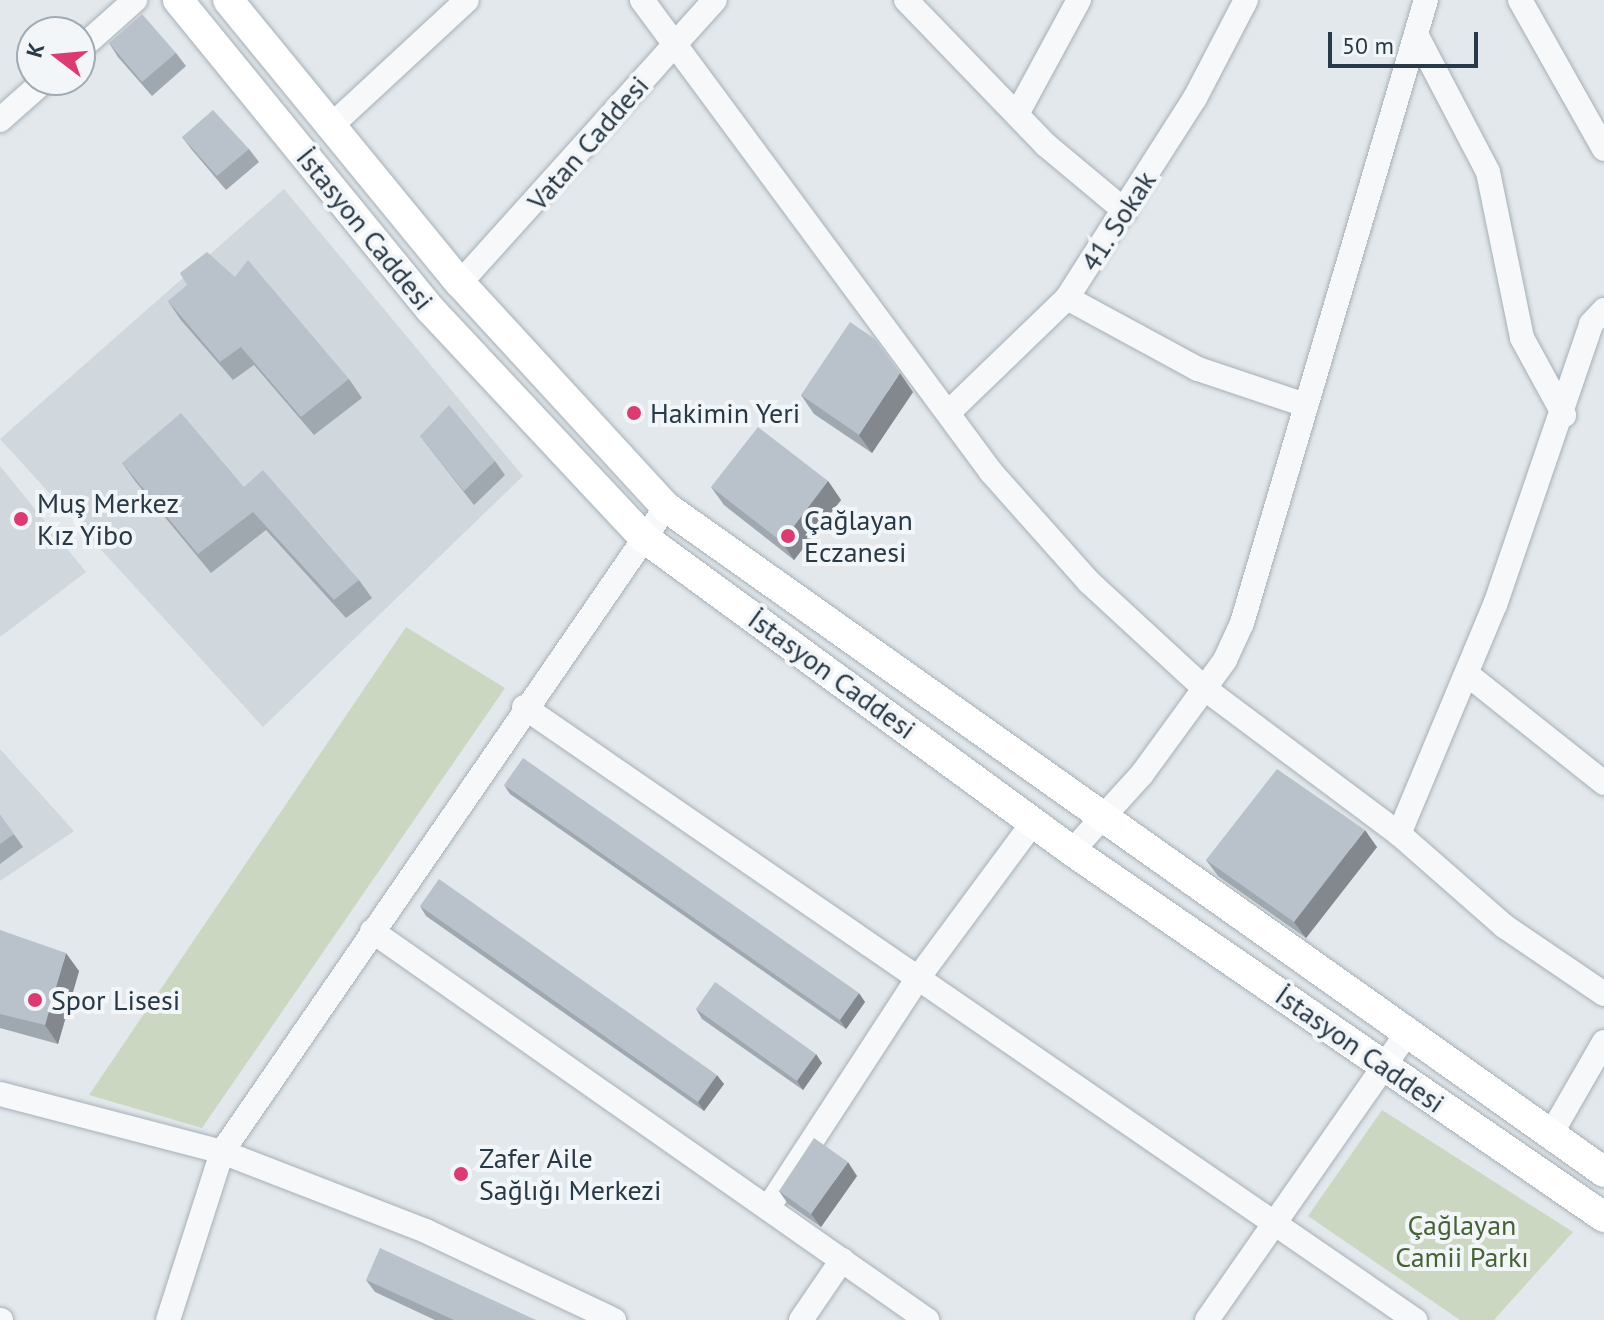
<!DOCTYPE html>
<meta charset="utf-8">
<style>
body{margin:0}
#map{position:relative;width:1604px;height:1320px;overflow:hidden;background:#e2e8ec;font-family:"PT Sans",sans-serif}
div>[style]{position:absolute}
.built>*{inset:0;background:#d0d8de}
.green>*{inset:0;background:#ccd7c2}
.roads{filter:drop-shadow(0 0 2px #a6b0b7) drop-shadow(0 0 2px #a6b0b7)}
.minor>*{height:24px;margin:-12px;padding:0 12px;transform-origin:12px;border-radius:12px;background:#f6f8fa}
.major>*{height:30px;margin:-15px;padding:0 15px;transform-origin:15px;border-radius:15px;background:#fff}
.wall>*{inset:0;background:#9fa7af}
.shaded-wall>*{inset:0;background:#82888e}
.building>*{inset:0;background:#b9c2cb}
.dots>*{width:22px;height:22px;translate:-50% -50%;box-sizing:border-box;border:4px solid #f2f6f9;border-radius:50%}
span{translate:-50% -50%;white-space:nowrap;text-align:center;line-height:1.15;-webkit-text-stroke:8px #f2f6f9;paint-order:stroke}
.street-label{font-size:28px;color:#283947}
.poi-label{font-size:28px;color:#283947}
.left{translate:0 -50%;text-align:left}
.park-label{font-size:28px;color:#466433}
.north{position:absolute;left:16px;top:16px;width:80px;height:80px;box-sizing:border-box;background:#f2f6f9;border:2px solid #a1aab2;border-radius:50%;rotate:286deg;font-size:22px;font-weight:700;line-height:32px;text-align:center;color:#283947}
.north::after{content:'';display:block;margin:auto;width:28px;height:36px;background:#de3a72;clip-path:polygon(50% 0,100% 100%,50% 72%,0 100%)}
.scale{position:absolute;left:1328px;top:32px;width:150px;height:36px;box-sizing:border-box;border:4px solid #283947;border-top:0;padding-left:10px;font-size:24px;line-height:28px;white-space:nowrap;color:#283947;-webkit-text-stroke:6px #f2f6f9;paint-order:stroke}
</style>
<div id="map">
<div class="built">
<i style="clip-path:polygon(284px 189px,523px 476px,263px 727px,0 439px)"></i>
<i style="clip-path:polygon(0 466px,86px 572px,0 637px)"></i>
<i style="clip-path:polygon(0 749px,74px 831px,0 881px)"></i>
</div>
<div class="green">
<i style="clip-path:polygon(406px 627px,505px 688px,202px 1128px,89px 1095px)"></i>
<i style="clip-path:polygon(1382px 1110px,1573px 1232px,1494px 1320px,1460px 1320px,1308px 1216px)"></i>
</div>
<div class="roads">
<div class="minor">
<i style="left:642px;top:0;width:587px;rotate:53.52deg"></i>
<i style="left:991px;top:472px;width:147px;rotate:48.3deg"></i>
<i style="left:1089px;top:582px;width:156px;rotate:42.7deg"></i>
<i style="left:1204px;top:688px;width:244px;rotate:36.8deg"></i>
<i style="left:1399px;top:834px;width:140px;rotate:41.2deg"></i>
<i style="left:1504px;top:926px;width:121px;rotate:34.2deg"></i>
<i style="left:906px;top:0;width:202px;rotate:46deg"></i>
<i style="left:1046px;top:145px;width:103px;rotate:39.9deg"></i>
<i style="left:1520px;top:0;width:171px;rotate:60.6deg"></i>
<i style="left:1418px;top:38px;width:151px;rotate:62.4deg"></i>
<i style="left:1488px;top:172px;width:169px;rotate:78.4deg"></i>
<i style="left:1522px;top:338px;width:88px;rotate:61.4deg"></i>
<i style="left:80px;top:49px;width:74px;rotate:-41.7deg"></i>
<i style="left:1017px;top:114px;width:130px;rotate:-61.5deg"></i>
<i style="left:0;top:120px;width:60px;rotate:-41.6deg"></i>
<i style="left:331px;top:126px;width:185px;rotate:-42.8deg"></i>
<i style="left:460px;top:283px;width:381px;rotate:-48deg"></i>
<i style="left:1067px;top:298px;width:149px;rotate:28.5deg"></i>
<i style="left:1198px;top:369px;width:110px;rotate:18.6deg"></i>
<i style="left:950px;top:411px;width:163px;rotate:-44deg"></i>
<i style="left:1067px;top:298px;width:237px;rotate:-57.4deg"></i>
<i style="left:1195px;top:98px;width:110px;rotate:-62.5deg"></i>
<i style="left:1467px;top:674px;width:175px;rotate:38.5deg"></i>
<i style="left:524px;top:707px;width:1082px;rotate:34.53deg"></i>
<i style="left:1399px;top:834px;width:248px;rotate:-67.3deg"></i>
<i style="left:1495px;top:605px;width:297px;rotate:-71.1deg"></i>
<i style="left:1591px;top:324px;width:19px;rotate:-47deg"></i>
<i style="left:1072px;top:851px;width:104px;rotate:-47.7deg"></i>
<i style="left:1142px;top:774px;width:141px;rotate:-53.9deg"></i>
<i style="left:1225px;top:660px;width:41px;rotate:-65.3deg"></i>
<i style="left:1242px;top:623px;width:650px;rotate:-73.55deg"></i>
<i style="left:372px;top:931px;width:678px;rotate:35.03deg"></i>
<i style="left:0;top:1094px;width:229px;rotate:14.6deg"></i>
<i style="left:222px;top:1152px;width:176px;rotate:107.8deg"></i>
<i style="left:1551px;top:1134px;width:106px;rotate:-60.1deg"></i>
<i style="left:768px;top:1208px;width:275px;rotate:-56.9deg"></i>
<i style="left:918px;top:978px;width:195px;rotate:-53.5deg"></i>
<i style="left:0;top:1320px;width:1px"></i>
<i style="left:614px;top:1320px;width:208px;rotate:-154.7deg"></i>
<i style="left:426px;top:1231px;width:219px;rotate:-158.8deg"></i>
<i style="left:222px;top:1152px;width:783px;rotate:-55.46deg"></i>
<i style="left:801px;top:1320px;width:73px;rotate:-55.7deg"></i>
<i style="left:1207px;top:1320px;width:346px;rotate:-55.1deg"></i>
</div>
<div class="major">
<i style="left:178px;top:0;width:399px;rotate:50.8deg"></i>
<i style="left:430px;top:309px;width:312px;rotate:46.9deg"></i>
<i style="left:643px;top:537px;width:532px;rotate:36.2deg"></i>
<i style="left:1072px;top:851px;width:646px;rotate:34.53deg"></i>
<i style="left:228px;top:0;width:366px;rotate:50.7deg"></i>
<i style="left:460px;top:283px;width:304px;rotate:47.4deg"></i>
<i style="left:666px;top:507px;width:1150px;rotate:35.33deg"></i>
</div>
</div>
<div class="wall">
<i style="clip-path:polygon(109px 43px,176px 53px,186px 66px,152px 96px,118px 57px)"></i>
<i style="clip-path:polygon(182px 137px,249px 149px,259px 162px,226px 190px,192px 150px)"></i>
<i style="clip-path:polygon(168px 301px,349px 379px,362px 398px,314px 435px,254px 365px,233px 380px,180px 319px)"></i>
<i style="clip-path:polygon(913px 392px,872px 453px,814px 414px,801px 395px)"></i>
<i style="clip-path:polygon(420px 436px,495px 461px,505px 475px,474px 505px)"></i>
<i style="clip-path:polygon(122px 463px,244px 487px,359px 580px,372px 598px,346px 618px,266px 530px,211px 573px,135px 481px)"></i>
<i style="clip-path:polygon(828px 481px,841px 500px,794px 560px,724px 505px,711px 487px)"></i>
<i style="clip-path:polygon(504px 785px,865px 1002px,846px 1029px,510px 794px)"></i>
<i style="clip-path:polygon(0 815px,23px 847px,0 864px)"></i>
<i style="clip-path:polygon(1377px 847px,1306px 938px,1218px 876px,1206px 860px)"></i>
<i style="clip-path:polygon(420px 906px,724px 1084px,704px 1111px,426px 916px)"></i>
<i style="clip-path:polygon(0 930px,79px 971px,58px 1044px,0 1028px)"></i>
<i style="clip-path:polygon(696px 1009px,822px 1063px,803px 1090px,702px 1019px)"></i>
<i style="clip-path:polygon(857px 1176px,821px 1227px,788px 1204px,779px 1191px)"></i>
<i style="clip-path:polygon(366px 1280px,536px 1320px,435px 1320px,375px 1292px)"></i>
</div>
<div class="shaded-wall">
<i style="clip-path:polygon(900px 373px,913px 392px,872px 453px,859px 435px)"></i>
<i style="clip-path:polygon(828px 481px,841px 500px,794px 560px,782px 542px)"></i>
<i style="clip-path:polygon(1365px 830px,1377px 847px,1306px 938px,1294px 922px)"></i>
<i style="clip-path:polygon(66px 953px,79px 971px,58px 1044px,45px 1025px)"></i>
<i style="clip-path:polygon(859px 993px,865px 1002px,846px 1029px,840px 1020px)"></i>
<i style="clip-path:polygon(816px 1054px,822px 1063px,803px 1090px,797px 1081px)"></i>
<i style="clip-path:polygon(717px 1075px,724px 1084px,704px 1111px,698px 1102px)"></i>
<i style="clip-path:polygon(848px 1162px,857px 1176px,821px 1227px,811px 1214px)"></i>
</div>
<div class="building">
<i style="clip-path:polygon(142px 14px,176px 53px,142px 82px,109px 43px)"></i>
<i style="clip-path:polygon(213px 110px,249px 149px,217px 176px,182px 137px)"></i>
<i style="clip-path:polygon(207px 252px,235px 277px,248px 260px,349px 379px,301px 417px,241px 347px,220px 362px,168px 301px,187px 285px,180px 273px)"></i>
<i style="clip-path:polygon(850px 322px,875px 339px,900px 373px,859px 435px,801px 395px)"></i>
<i style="clip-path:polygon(449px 405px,495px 461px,464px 491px,420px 436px)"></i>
<i style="clip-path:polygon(181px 413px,244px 487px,263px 470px,359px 580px,334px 600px,253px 512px,198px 554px,122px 463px)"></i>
<i style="clip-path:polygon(758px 427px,828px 481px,782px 542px,711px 487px)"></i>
<i style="clip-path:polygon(523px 758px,859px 993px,840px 1020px,504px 785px)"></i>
<i style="clip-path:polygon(1277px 769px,1365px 830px,1294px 922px,1206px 860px)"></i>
<i style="clip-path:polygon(0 815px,14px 834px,0 844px)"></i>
<i style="clip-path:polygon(439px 879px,717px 1075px,698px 1102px,420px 906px)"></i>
<i style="clip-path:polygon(0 930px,66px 953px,45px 1025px,0 1014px)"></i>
<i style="clip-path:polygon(715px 982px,816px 1054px,797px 1081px,696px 1009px)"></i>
<i style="clip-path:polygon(814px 1138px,848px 1162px,811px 1214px,779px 1191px)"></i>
<i style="clip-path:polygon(380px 1248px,536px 1320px,454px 1320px,366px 1280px)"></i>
</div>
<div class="dots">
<i style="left:634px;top:413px;background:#de3a72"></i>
<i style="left:21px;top:519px;background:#de3a72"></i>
<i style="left:788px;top:536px;background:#de3a72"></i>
<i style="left:35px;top:1000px;background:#de3a72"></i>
<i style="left:461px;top:1174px;background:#de3a72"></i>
</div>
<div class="street-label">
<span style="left:588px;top:143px;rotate:-49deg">Vatan Caddesi</span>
<span style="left:1118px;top:221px;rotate:-57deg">41. Sokak</span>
<span style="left:365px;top:229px;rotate:51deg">İstasyon Caddesi</span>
<span style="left:832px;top:674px;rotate:36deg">İstasyon Caddesi</span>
<span style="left:1360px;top:1049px;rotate:35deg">İstasyon Caddesi</span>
</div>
<div class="poi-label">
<span class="left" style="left:650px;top:413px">Hakimin Yeri</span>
<span class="left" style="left:37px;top:519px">Muş Merkez<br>Kız Yibo</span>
<span class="left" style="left:804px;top:536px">Çağlayan<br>Eczanesi</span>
<span class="left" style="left:51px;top:1000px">Spor Lisesi</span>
<span class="left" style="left:479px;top:1174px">Zafer Aile<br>Sağlığı Merkezi</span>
</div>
<div class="park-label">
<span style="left:1462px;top:1241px">Çağlayan<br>Camii Parkı</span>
</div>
<div class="north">K</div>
<div class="scale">50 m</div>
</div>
